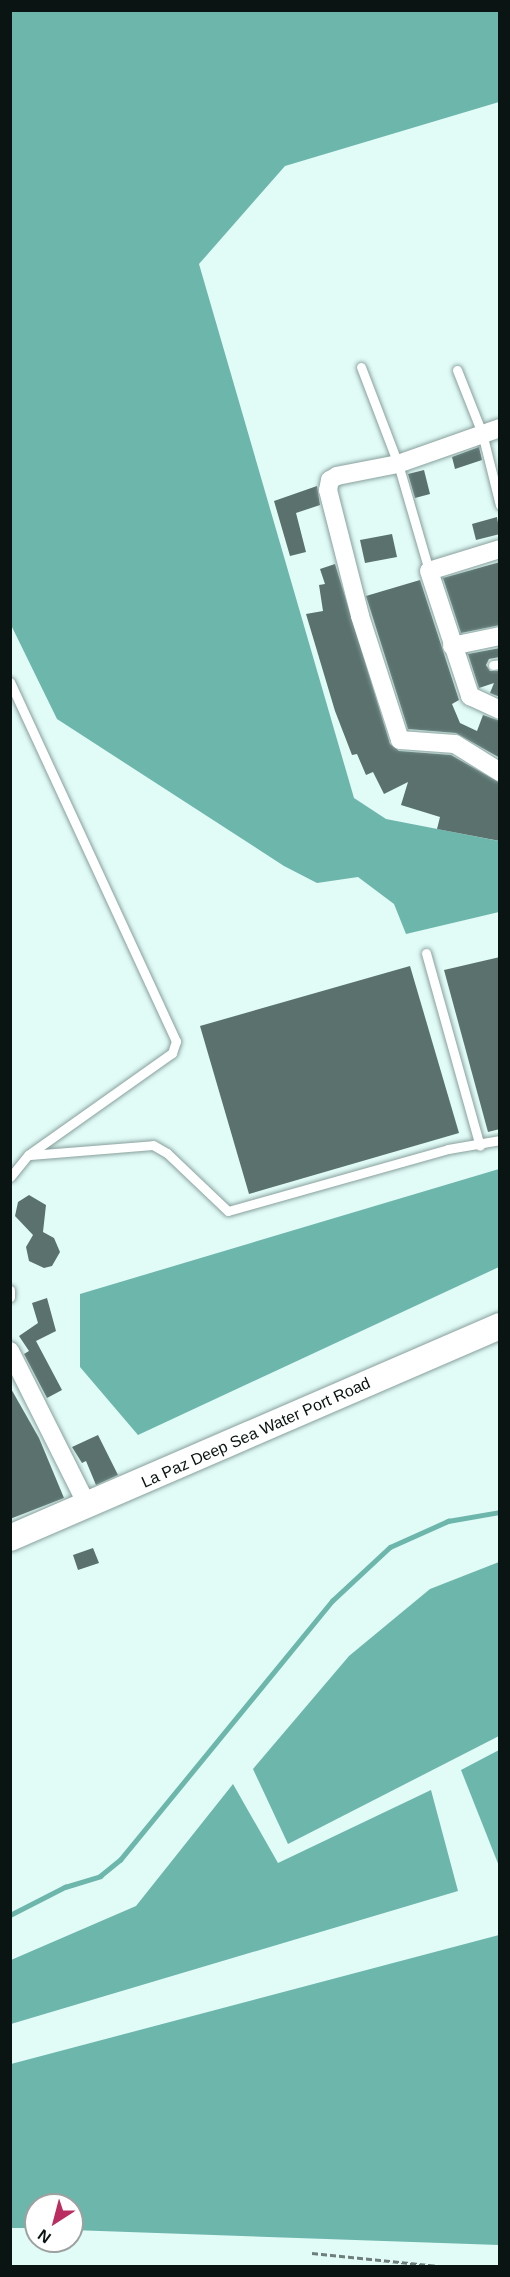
<!DOCTYPE html>
<style>
body{margin:0}
#map{position:relative;width:510px;height:2277px;overflow:hidden;background:#e1fbf7;font-family:Helvetica,sans-serif}
div>[style]{position:absolute}
.water>*{inset:0;background:#6db6ac}
.stream>*{height:4.5px;margin:-2.25px;padding:0 2.25px;transform-origin:2.25px;border-radius:2.25px;background:#6db6ac}
.building>*{inset:0;background:#5a716e}
.path>*{height:3px;margin-top:-1.5px;transform-origin:0;background:repeating-linear-gradient(90deg,#6d7e7b 0 6px,transparent 0 9px)}
.roads{filter:drop-shadow(0 0 2px #88a09c) drop-shadow(0 0 2px #88a09c)}
.lane>*{height:9px;margin:-4.5px;padding:0 4.5px;transform-origin:4.5px;border-radius:4.5px;background:#fff}
.street>*{height:18px;margin:-9px;padding:0 9px;transform-origin:9px;border-radius:9px;background:#fff}
.secondary>*{height:26px;margin:-13px;padding:0 13px;transform-origin:13px;border-radius:13px;background:#fff}
span{translate:-50% -50%;white-space:nowrap;text-align:center;line-height:1.15;-webkit-text-stroke:4.5px #fff;paint-order:stroke}
.street-label{font-size:16px;color:#0a1412}
.frame{position:absolute;inset:0;border:12px solid #0a1412;pointer-events:none}
.north{position:absolute;left:24px;top:2193px;width:60px;height:60px;box-sizing:border-box;background:#fff;border:2px solid #9da1a0;border-radius:50%;rotate:216deg;font-size:16px;font-weight:700;line-height:24px;text-align:center;color:#0a1412}
.north::after{content:'';display:block;margin:auto;width:21px;height:27px;background:#ba2d60;clip-path:polygon(50% 0,100% 100%,50% 72%,0 100%)}
</style>
<div id="map">
<div class="water">
<i style="clip-path:polygon(11px 10px,499px 11px,499px 102px,285px 166px,199px 264px,354px 798px,386px 819px,499px 841px,499px 912px,406px 934px,394px 904px,358px 877px,317px 883px,284px 866px,57px 719px,11px 625px)"></i>
<i style="clip-path:polygon(499px 1169px,499px 1267px,138px 1435px,80px 1367px,80px 1294px)"></i>
<i style="clip-path:polygon(499px 1562px,499px 1736px,288px 1844px,253px 1769px,349px 1656px,430px 1589px)"></i>
<i style="clip-path:polygon(499px 1750px,499px 1866px,461px 1770px)"></i>
<i style="clip-path:polygon(233px 1784px,278px 1863px,431px 1790px,458px 1891px,11px 2024px,11px 1960px,136px 1906px)"></i>
<i style="clip-path:polygon(499px 1935px,499px 2245px,72px 2230px,72px 2205px,36px 2205px,36px 2228px,11px 2228px,11px 2064px)"></i>
</div>
<div class="stream">
<i style="left:10px;top:1915px;width:62px;rotate:-27deg"></i>
<i style="left:65px;top:1887px;width:37px;rotate:-17deg"></i>
<i style="left:100px;top:1876px;width:26px;rotate:-39deg"></i>
<i style="left:120px;top:1860px;width:335px;rotate:-50.7deg"></i>
<i style="left:332px;top:1601px;width:79px;rotate:-43deg"></i>
<i style="left:390px;top:1547px;width:64px;rotate:-24.1deg"></i>
<i style="left:448px;top:1521px;width:53px;rotate:-9.8deg"></i>
</div>
<div class="building">
<i style="clip-path:polygon(479px 447px,482px 460px,455px 469px,452px 457px)"></i>
<i style="clip-path:polygon(424px 470px,430px 494px,415px 498px,408px 474px)"></i>
<i style="clip-path:polygon(317px 486px,320px 505px,296px 513px,306px 552px,290px 556px,274px 501px)"></i>
<i style="clip-path:polygon(497px 517px,500px 534px,476px 540px,472px 524px)"></i>
<i style="clip-path:polygon(392px 534px,397px 557px,365px 563px,360px 540px)"></i>
<i style="clip-path:polygon(500px 562px,500px 625px,461px 633px,443px 578px)"></i>
<i style="clip-path:polygon(335px 564px,390px 744px,399px 751px,451px 755px,500px 783px,500px 841px,437px 829px,440px 817px,401px 805px,408px 782px,384px 794px,373px 772px,366px 775px,357px 754px,352px 755px,335px 711px,306px 614px,323px 611px,319px 585px,325px 584px,320px 569px)"></i>
<i style="clip-path:polygon(420px 580px,459px 700px,452px 704px,460px 723px,477px 731px,483px 715px,500px 721px,500px 758px,456px 733px,408px 729px,366px 596px)"></i>
<i style="clip-path:polygon(500px 648px,500px 657px,489px 659px,486px 665px,490px 671px,500px 671px,500px 697px,490px 693px,494px 683px,479px 688px,468px 654px)"></i>
<i style="clip-path:polygon(500px 957px,500px 1129px,488px 1132px,444px 970px)"></i>
<i style="clip-path:polygon(410px 966px,459px 1133px,249px 1194px,200px 1026px)"></i>
<i style="clip-path:polygon(29px 1195px,46px 1205px,43px 1232px,54px 1238px,60px 1252px,52px 1266px,44px 1268px,29px 1261px,26px 1247px,33px 1235px,15px 1216px,18px 1202px)"></i>
<i style="clip-path:polygon(47px 1298px,56px 1331px,36px 1341px,62px 1390px,47px 1398px,24px 1354px,29px 1351px,19px 1336px,38px 1323px,32px 1303px)"></i>
<i style="clip-path:polygon(10px 1387px,39px 1438px,64px 1498px,10px 1519px)"></i>
<i style="clip-path:polygon(98px 1435px,118px 1475px,96px 1485px,86px 1461px,82px 1463px,72px 1447px)"></i>
<i style="clip-path:polygon(93px 1548px,99px 1563px,78px 1570px,73px 1555px)"></i>
</div>
<div class="path">
<i style="left:312px;top:2253px;width:127px;rotate:5.9deg"></i>
</div>
<div class="roads">
<div class="lane">
<i style="left:361px;top:367px;width:104px;rotate:69.1deg"></i>
<i style="left:398px;top:464px;width:111px;rotate:73.8deg"></i>
<i style="left:457px;top:370px;width:68px;rotate:68.4deg"></i>
<i style="left:482px;top:433px;width:74px;rotate:76deg"></i>
<i style="left:493px;top:665px;width:7px;rotate:-8deg"></i>
<i style="left:10px;top:682px;width:396px;rotate:65.2deg"></i>
<i style="left:176px;top:1041px;width:13px;rotate:108deg"></i>
<i style="left:172px;top:1053px;width:176px;rotate:144.7deg"></i>
<i style="left:28px;top:1155px;width:28px;rotate:129deg"></i>
<i style="left:426px;top:953px;width:200px;rotate:74.4deg"></i>
<i style="left:30px;top:1155px;width:123px;rotate:-4.6deg"></i>
<i style="left:153px;top:1145px;width:16px;rotate:30deg"></i>
<i style="left:167px;top:1153px;width:84px;rotate:43.6deg"></i>
<i style="left:228px;top:1211px;width:229px;rotate:-15.7deg"></i>
<i style="left:448px;top:1149px;width:53px;rotate:-9.8deg"></i>
<i style="left:10px;top:1290px;width:7px;rotate:90deg"></i>
</div>
<div class="street">
<i style="left:500px;top:428px;width:108px;rotate:160.6deg"></i>
<i style="left:398px;top:464px;width:62px;rotate:168.9deg"></i>
<i style="left:337px;top:476px;width:8px;rotate:150deg"></i>
<i style="left:330px;top:480px;width:10px;rotate:101deg"></i>
<i style="left:328px;top:490px;width:130px;rotate:75.7deg"></i>
<i style="left:360px;top:616px;width:130px;rotate:72.1deg"></i>
<i style="left:400px;top:740px;width:55px;rotate:4.2deg"></i>
<i style="left:455px;top:744px;width:53px;rotate:31.9deg"></i>
<i style="left:500px;top:549px;width:74px;rotate:162.8deg"></i>
<i style="left:429px;top:571px;width:132px;rotate:71.8deg"></i>
<i style="left:470px;top:696px;width:33px;rotate:25deg"></i>
<i style="left:452px;top:646px;width:49px;rotate:-11.8deg"></i>
<i style="left:10px;top:1351px;width:174px;rotate:63.4deg"></i>
</div>
<div class="secondary">
<i style="left:10px;top:1538px;width:534px;rotate:-23.4deg"></i>
</div>
</div>
<div class="street-label">
<span style="left:256px;top:1433px;rotate:-24deg">La Paz Deep Sea Water Port Road</span>
</div>
<div class="frame"></div>
<div class="north">N</div>
</div>
